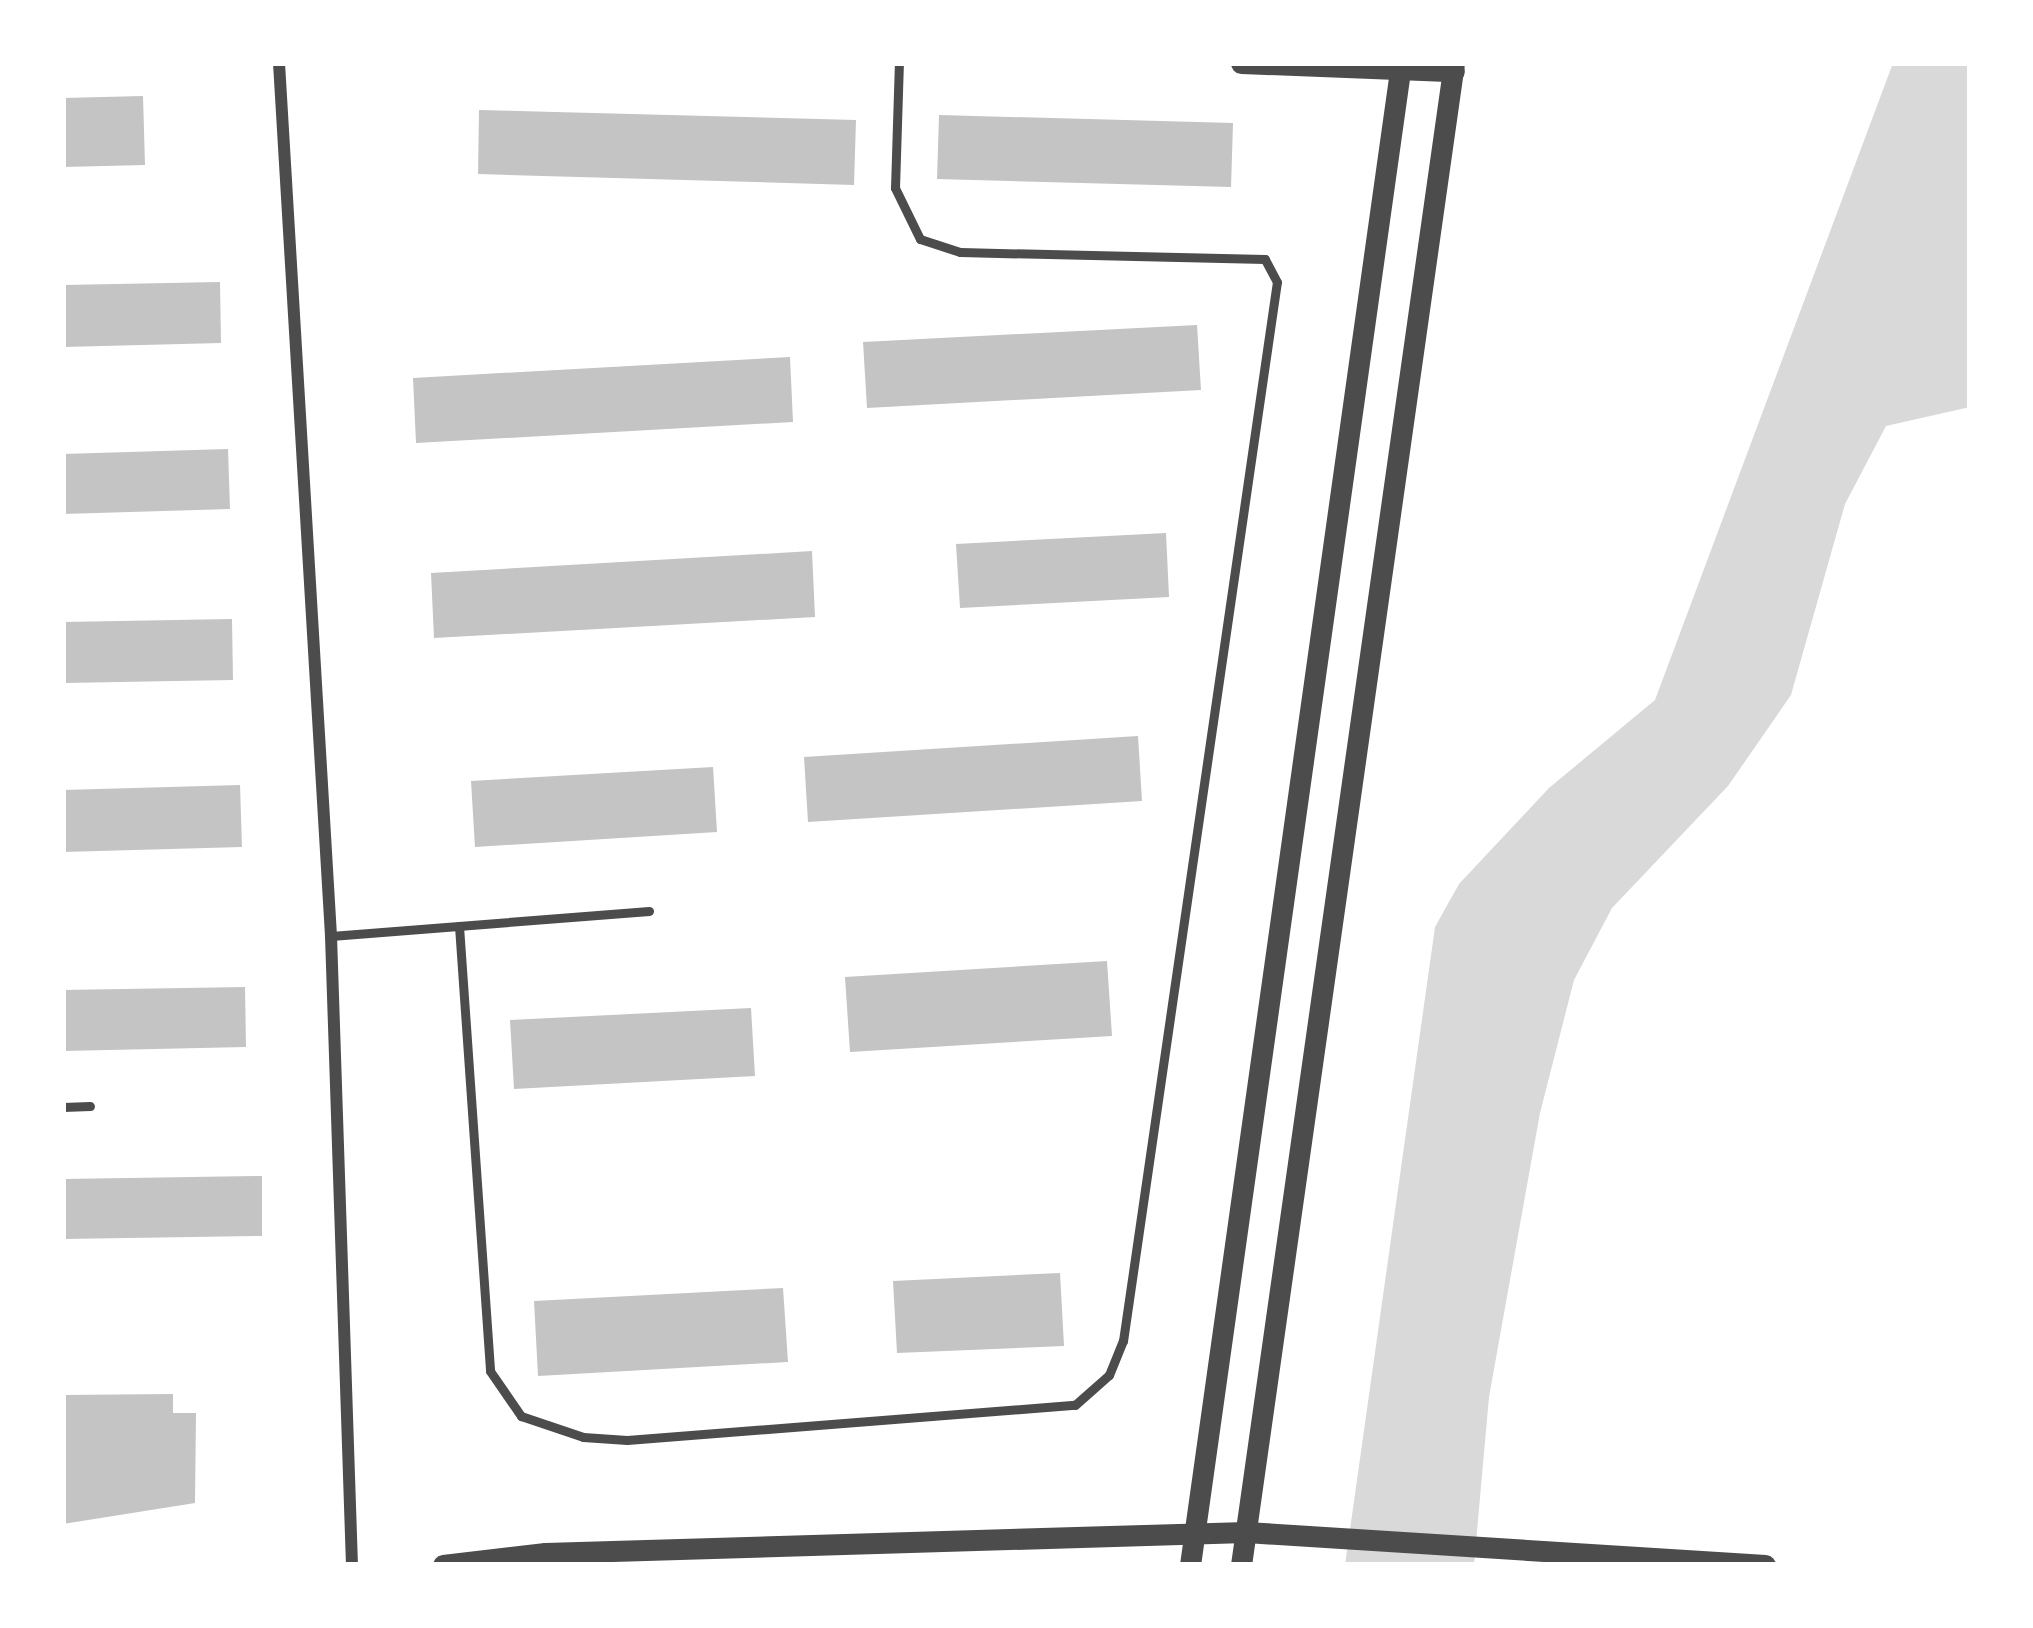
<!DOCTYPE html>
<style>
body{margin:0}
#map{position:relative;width:2033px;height:1628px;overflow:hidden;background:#fff;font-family:"Source Serif 4",serif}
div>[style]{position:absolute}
.water>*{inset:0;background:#d9d9d9}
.building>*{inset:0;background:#c4c4c4}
.service>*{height:9px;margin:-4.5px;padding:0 4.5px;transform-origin:4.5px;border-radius:4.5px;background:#4c4c4c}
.minor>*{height:12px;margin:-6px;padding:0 6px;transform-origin:6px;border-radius:6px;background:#4c4c4c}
.tertiary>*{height:21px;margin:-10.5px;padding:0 10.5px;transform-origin:10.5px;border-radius:10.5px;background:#4c4c4c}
span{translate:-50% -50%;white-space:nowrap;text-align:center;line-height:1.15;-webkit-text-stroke:12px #fff;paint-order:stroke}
.frame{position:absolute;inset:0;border:66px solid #fff;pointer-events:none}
</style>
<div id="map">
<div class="water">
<i style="clip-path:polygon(1893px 63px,1970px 63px,1970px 407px,1886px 426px,1845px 504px,1791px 695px,1728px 786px,1612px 908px,1574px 980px,1540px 1113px,1489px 1397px,1474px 1565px,1345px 1565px,1435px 927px,1459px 884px,1549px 788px,1655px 700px)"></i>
</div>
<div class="building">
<i style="clip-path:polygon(143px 96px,145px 165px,63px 167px,63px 98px)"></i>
<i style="clip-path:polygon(479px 110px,856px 120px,854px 185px,478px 174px)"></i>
<i style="clip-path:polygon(939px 115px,1233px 123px,1231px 187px,937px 179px)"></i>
<i style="clip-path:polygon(220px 282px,221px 343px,63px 347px,63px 285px)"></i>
<i style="clip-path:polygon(1197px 325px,1201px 390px,867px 408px,863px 342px)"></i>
<i style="clip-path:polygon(790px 357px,793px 422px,416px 443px,413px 378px)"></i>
<i style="clip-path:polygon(228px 449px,230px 509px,63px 514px,63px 454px)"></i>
<i style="clip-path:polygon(1166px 533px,1169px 597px,960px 608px,956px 544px)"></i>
<i style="clip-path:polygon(812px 551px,815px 617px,434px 638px,431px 573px)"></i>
<i style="clip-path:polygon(232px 619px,233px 680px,63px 683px,63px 622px)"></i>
<i style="clip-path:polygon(1138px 736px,1142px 801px,808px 822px,804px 757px)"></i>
<i style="clip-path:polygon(713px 767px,717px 832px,475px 847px,471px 781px)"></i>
<i style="clip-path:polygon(240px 785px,242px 847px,63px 852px,63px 790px)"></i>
<i style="clip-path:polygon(1107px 961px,1112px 1036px,850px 1052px,845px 977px)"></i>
<i style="clip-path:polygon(245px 987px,246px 1047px,63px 1051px,63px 990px)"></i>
<i style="clip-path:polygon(751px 1008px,755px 1076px,514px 1089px,510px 1020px)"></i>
<i style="clip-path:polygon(262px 1176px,262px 1236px,63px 1239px,63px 1179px)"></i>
<i style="clip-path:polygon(1060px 1273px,1064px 1346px,897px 1353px,893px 1281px)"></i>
<i style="clip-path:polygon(783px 1288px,788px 1362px,538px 1376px,534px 1301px)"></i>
<i style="clip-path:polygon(173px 1394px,173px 1413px,196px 1413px,195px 1503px,63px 1524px,63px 1395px)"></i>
</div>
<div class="service">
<i style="left:459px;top:926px;width:446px;rotate:86deg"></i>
<i style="left:490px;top:1371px;width:55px;rotate:55.4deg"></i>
<i style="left:521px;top:1416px;width:65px;rotate:18.7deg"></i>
<i style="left:583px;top:1437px;width:44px;rotate:3.9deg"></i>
<i style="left:627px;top:1440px;width:449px;rotate:-4.5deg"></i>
<i style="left:1075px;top:1405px;width:45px;rotate:-41.4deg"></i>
<i style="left:1109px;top:1375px;width:37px;rotate:-68deg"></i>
<i style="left:1123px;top:1341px;width:1070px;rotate:-81.73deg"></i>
<i style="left:1277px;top:282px;width:26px;rotate:-118deg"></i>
<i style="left:1265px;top:259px;width:305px;rotate:-178.7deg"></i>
<i style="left:960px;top:252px;width:42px;rotate:-162deg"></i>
<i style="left:920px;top:239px;width:57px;rotate:-116.1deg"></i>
<i style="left:895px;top:188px;width:125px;rotate:-88.2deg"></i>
<i style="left:331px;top:936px;width:319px;rotate:-4.5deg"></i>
<i style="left:63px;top:1107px;width:27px;rotate:-2deg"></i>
</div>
<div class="minor">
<i style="left:279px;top:63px;width:875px;rotate:86.59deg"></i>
<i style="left:331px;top:936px;width:629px;rotate:88.09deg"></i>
</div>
<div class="tertiary">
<i style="left:1241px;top:63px;width:213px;rotate:2.2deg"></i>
<i style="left:443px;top:1565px;width:103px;rotate:-6.7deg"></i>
<i style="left:545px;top:1553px;width:701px;rotate:-1.72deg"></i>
<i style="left:1246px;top:1532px;width:520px;rotate:3.64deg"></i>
<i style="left:1190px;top:1565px;width:1517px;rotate:-82deg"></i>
<i style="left:1241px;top:1565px;width:1517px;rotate:-81.93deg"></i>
</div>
<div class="frame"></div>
</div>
